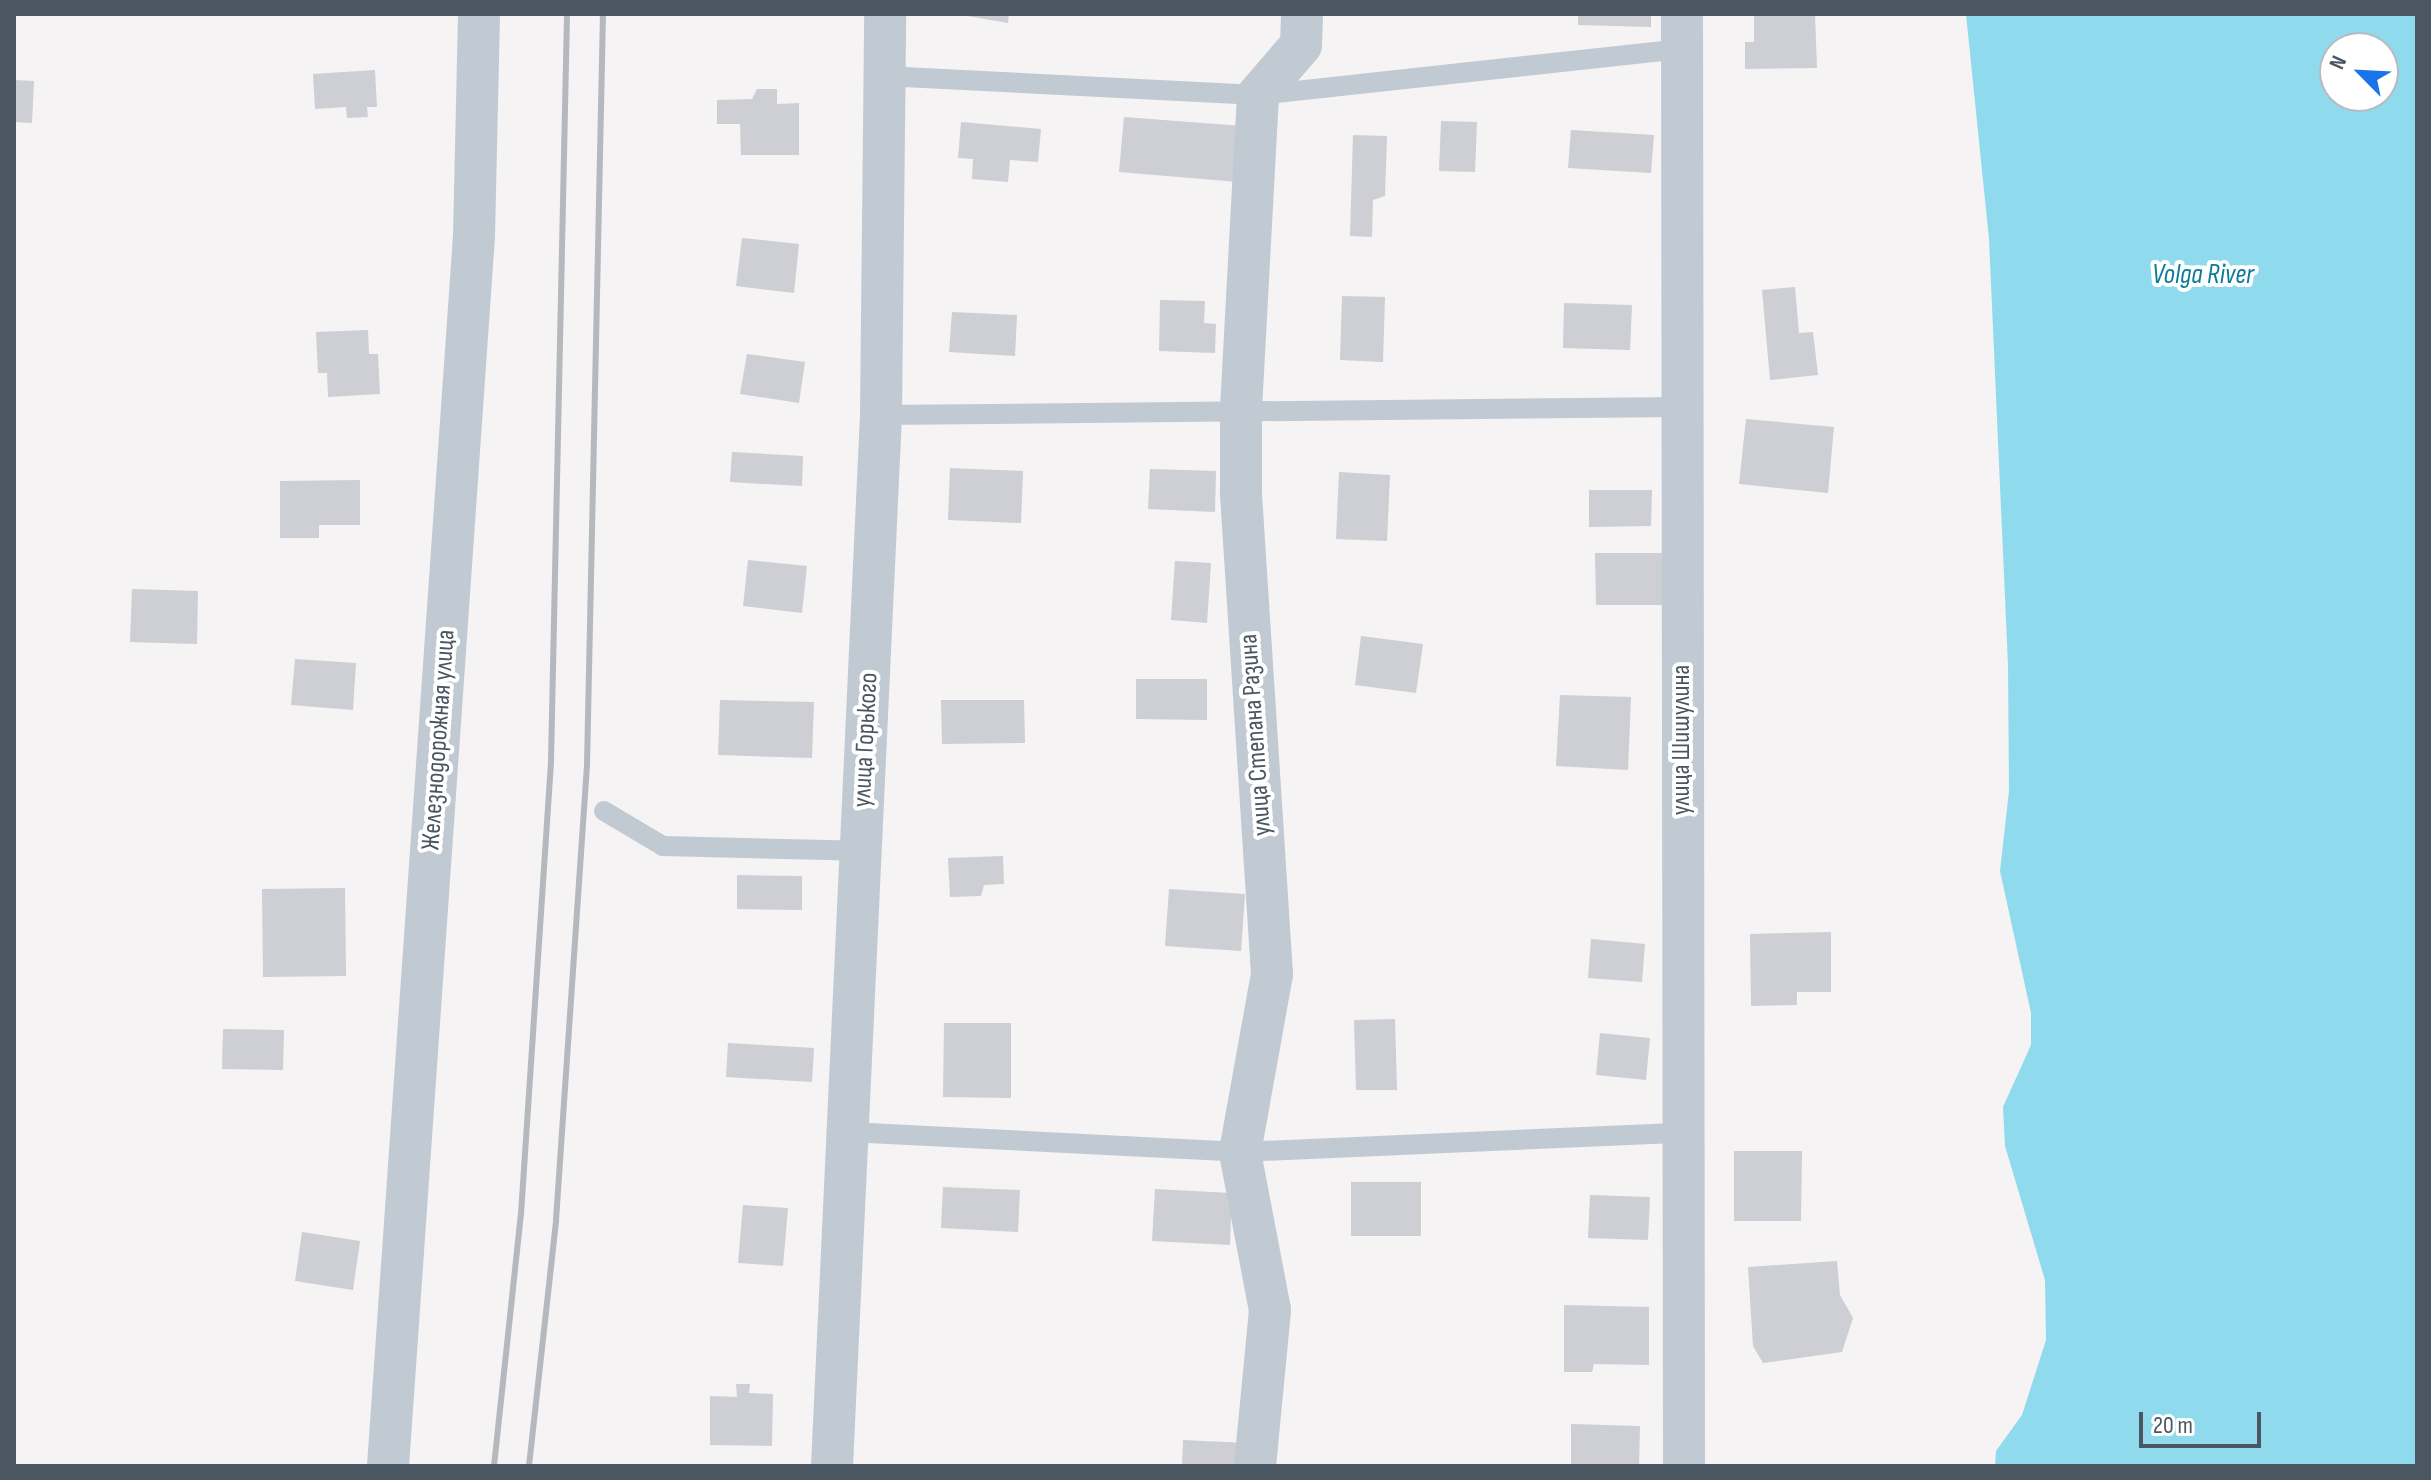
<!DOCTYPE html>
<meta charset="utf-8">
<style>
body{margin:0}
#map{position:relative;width:2431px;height:1480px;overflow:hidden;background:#f5f3f3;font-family:"Sofia Sans Condensed",sans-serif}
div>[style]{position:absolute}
.water>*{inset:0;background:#90daee}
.building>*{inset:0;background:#cdcfd5}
.service>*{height:20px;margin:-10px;padding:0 10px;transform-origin:10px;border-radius:10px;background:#c1cad2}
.minor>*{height:42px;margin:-21px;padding:0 21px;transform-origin:21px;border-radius:21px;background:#c1cad2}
.rail>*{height:6px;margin:-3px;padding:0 3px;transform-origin:3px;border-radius:3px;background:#b5b8bd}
span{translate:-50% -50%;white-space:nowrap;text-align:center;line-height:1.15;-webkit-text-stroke:8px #fff;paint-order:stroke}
.street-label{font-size:26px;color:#4a5661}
.water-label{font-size:28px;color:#0c7c9b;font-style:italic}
.frame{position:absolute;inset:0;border:16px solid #4a5661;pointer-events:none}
.north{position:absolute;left:2319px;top:32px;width:80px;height:80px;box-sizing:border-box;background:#fff;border:2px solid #b7bbc0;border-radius:50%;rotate:294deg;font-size:22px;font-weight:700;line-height:32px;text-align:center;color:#4a5661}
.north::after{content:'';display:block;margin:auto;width:28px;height:36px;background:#1a73e8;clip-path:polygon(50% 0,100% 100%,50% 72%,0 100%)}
.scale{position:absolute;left:2139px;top:1412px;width:122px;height:36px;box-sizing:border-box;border:4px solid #4a5661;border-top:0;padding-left:10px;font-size:24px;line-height:28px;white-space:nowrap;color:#4a5661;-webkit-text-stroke:6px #fff;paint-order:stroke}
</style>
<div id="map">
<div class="water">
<i style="clip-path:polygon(evenodd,1966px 14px,2417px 14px,2417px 1466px,1995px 1466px,1996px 1451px,2022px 1415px,2046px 1340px,2045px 1280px,2005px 1146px,2003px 1107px,2031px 1045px,2031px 1013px,2000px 871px,2009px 791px,2008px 665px,1989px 239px,1966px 14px,2335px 48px,2383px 48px,2383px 96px,2335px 96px,2335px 48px)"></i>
</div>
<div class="building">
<i style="clip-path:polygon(956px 14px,1009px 14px,1008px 23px)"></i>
<i style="clip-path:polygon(1578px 14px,1651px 14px,1651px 27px,1578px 25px)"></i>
<i style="clip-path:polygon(1754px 14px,1815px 14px,1817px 68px,1745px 69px,1745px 42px,1754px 42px)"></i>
<i style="clip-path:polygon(375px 70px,377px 107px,367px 107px,368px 117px,347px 118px,346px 107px,315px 109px,313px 74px)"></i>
<i style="clip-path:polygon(14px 80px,34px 81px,32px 123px,14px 122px)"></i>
<i style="clip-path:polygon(757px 89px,777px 89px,777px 104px,799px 103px,799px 155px,741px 155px,740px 124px,717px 124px,717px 100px,752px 99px)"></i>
<i style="clip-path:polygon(1124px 117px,1243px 126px,1238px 182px,1119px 172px)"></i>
<i style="clip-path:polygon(1441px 121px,1477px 122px,1475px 172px,1439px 171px)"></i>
<i style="clip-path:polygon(961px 122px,1041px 129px,1038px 162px,1010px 160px,1008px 182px,972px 179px,973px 159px,958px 158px)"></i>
<i style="clip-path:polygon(1571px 130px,1654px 135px,1651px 173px,1568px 168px)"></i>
<i style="clip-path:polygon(1353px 135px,1387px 136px,1385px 196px,1373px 200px,1372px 237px,1350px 236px)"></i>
<i style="clip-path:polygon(742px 238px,799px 244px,794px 293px,736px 286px)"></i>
<i style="clip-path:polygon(1795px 287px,1799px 333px,1813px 332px,1818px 375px,1770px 380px,1762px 290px)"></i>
<i style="clip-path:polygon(1342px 296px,1385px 297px,1383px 362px,1340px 360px)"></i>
<i style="clip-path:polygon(1160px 300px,1205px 301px,1204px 323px,1216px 324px,1215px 353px,1159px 351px)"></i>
<i style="clip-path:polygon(1564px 303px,1632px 305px,1630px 350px,1563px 348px)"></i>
<i style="clip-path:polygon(952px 312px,1017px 315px,1015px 356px,949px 352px)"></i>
<i style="clip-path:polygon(368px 330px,369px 354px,378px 354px,380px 394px,328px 397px,327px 373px,318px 373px,316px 332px)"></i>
<i style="clip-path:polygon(747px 354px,805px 362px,799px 403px,740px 394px)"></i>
<i style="clip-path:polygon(1746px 419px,1834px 427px,1828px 493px,1739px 484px)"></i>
<i style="clip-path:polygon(732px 452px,803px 456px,802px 486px,730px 482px)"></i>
<i style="clip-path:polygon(950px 468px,1023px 471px,1021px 523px,948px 520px)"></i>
<i style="clip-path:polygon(1150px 469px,1216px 471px,1215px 512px,1148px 509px)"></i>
<i style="clip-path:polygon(1339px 472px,1390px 475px,1387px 541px,1336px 539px)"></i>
<i style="clip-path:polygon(360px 480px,360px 525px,319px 525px,319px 538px,280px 538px,280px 481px)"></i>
<i style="clip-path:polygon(1589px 490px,1652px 490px,1651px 526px,1589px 527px)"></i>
<i style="clip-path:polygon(1595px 553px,1663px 553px,1663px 605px,1596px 605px)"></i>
<i style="clip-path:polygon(748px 560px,807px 566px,802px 613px,743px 606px)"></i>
<i style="clip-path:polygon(1175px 561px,1211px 563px,1207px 623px,1171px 620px)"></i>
<i style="clip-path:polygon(132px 589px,198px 591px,197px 644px,130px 642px)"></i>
<i style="clip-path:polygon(1361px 636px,1423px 644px,1416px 693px,1355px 685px)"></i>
<i style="clip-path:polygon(295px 659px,356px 663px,353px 710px,291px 705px)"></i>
<i style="clip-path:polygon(1136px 679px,1207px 679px,1207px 720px,1136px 719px)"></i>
<i style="clip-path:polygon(1560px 695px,1631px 697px,1628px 770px,1556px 766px)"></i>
<i style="clip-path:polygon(720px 700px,814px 702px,812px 758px,718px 755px)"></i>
<i style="clip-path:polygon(941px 700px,1024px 700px,1025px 743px,942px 744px)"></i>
<i style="clip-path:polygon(1003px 856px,1004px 884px,984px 885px,981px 896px,950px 897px,948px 858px)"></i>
<i style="clip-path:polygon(737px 875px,802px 876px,802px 910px,737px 909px)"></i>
<i style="clip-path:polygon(345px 888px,346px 976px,263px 977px,262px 889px)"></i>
<i style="clip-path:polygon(1169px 889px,1245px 894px,1241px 951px,1165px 946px)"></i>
<i style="clip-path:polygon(1831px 932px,1831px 992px,1797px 992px,1797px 1005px,1751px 1006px,1750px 934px)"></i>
<i style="clip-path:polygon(1591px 939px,1645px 944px,1642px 982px,1588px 978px)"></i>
<i style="clip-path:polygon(1395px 1019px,1397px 1090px,1356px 1090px,1354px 1020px)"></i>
<i style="clip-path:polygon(944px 1023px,1011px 1023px,1011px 1098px,943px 1097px)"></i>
<i style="clip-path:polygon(223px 1029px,284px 1030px,283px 1070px,222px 1069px)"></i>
<i style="clip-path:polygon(1600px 1033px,1650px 1038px,1646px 1080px,1596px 1075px)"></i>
<i style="clip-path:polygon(728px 1043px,814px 1048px,812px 1082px,726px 1077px)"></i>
<i style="clip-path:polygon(1734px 1151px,1802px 1151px,1801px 1221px,1734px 1221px)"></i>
<i style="clip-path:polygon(1351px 1182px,1421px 1182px,1421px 1236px,1351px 1236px)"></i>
<i style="clip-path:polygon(943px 1187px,1020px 1190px,1018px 1232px,941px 1228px)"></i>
<i style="clip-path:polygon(1155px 1189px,1232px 1193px,1230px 1245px,1152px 1241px)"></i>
<i style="clip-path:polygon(1590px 1195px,1650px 1197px,1648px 1240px,1588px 1238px)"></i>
<i style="clip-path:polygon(743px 1205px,788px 1208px,783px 1266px,738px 1263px)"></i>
<i style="clip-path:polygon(302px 1232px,360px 1241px,353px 1290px,295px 1281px)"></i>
<i style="clip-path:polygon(1837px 1261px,1840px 1295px,1853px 1318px,1842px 1352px,1763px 1363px,1753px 1346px,1748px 1267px)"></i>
<i style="clip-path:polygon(1564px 1305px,1649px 1307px,1649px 1365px,1594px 1364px,1592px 1372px,1564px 1372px)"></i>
<i style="clip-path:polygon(736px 1384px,750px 1384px,749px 1393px,773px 1394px,772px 1446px,710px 1445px,710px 1396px,737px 1397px)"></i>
<i style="clip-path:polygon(1571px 1424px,1640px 1426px,1639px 1466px,1571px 1466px)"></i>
<i style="clip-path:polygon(1183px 1440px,1246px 1443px,1245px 1466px,1182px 1466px)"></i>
</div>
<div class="service">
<i style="left:884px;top:76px;width:374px;rotate:2.9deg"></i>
<i style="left:1258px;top:95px;width:427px;rotate:-6.2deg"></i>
<i style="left:881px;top:415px;width:802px;rotate:-0.57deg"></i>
<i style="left:604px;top:811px;width:69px;rotate:30.7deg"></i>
<i style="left:663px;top:846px;width:198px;rotate:1.4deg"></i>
<i style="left:848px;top:1132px;width:393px;rotate:2.9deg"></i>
<i style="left:1240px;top:1152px;width:442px;rotate:-2.5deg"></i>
</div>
<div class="minor">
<i style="left:1682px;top:14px;width:1452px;rotate:89.92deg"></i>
<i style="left:388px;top:1466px;width:1233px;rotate:-86deg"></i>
<i style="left:474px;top:236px;width:222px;rotate:-88.7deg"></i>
<i style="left:832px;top:1466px;width:1052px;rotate:-87.33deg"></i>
<i style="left:881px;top:415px;width:401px;rotate:-89.4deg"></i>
<i style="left:1255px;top:1466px;width:157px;rotate:-84.5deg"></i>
<i style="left:1270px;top:1310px;width:161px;rotate:-100.8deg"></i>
<i style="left:1240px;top:1152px;width:181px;rotate:-79.8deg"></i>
<i style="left:1272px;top:974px;width:483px;rotate:-93.7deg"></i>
<i style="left:1241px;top:492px;width:83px;rotate:-90deg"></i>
<i style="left:1241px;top:409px;width:314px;rotate:-86.9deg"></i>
<i style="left:1258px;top:95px;width:66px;rotate:-49.3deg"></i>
<i style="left:1301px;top:45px;width:31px;rotate:-88deg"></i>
</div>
<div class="rail">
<i style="left:494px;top:1466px;width:253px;rotate:-83.9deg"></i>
<i style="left:521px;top:1214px;width:454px;rotate:-86.2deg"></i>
<i style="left:551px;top:761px;width:747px;rotate:-88.77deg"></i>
<i style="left:529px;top:1466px;width:247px;rotate:-83.7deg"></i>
<i style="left:556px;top:1220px;width:456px;rotate:-86.1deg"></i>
<i style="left:587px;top:765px;width:751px;rotate:-88.78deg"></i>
</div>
<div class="street-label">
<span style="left:1256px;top:735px;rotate:-94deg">улица Степана Разина</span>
<span style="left:439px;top:740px;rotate:-86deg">Железнодорожная улица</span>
<span style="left:866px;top:740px;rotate:-87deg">улица Горького</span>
<span style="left:1682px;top:740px;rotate:-90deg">улица Шишулина</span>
</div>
<div class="water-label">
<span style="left:2203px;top:275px">Volga River</span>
</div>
<div class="frame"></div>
<div class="north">N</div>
<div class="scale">20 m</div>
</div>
